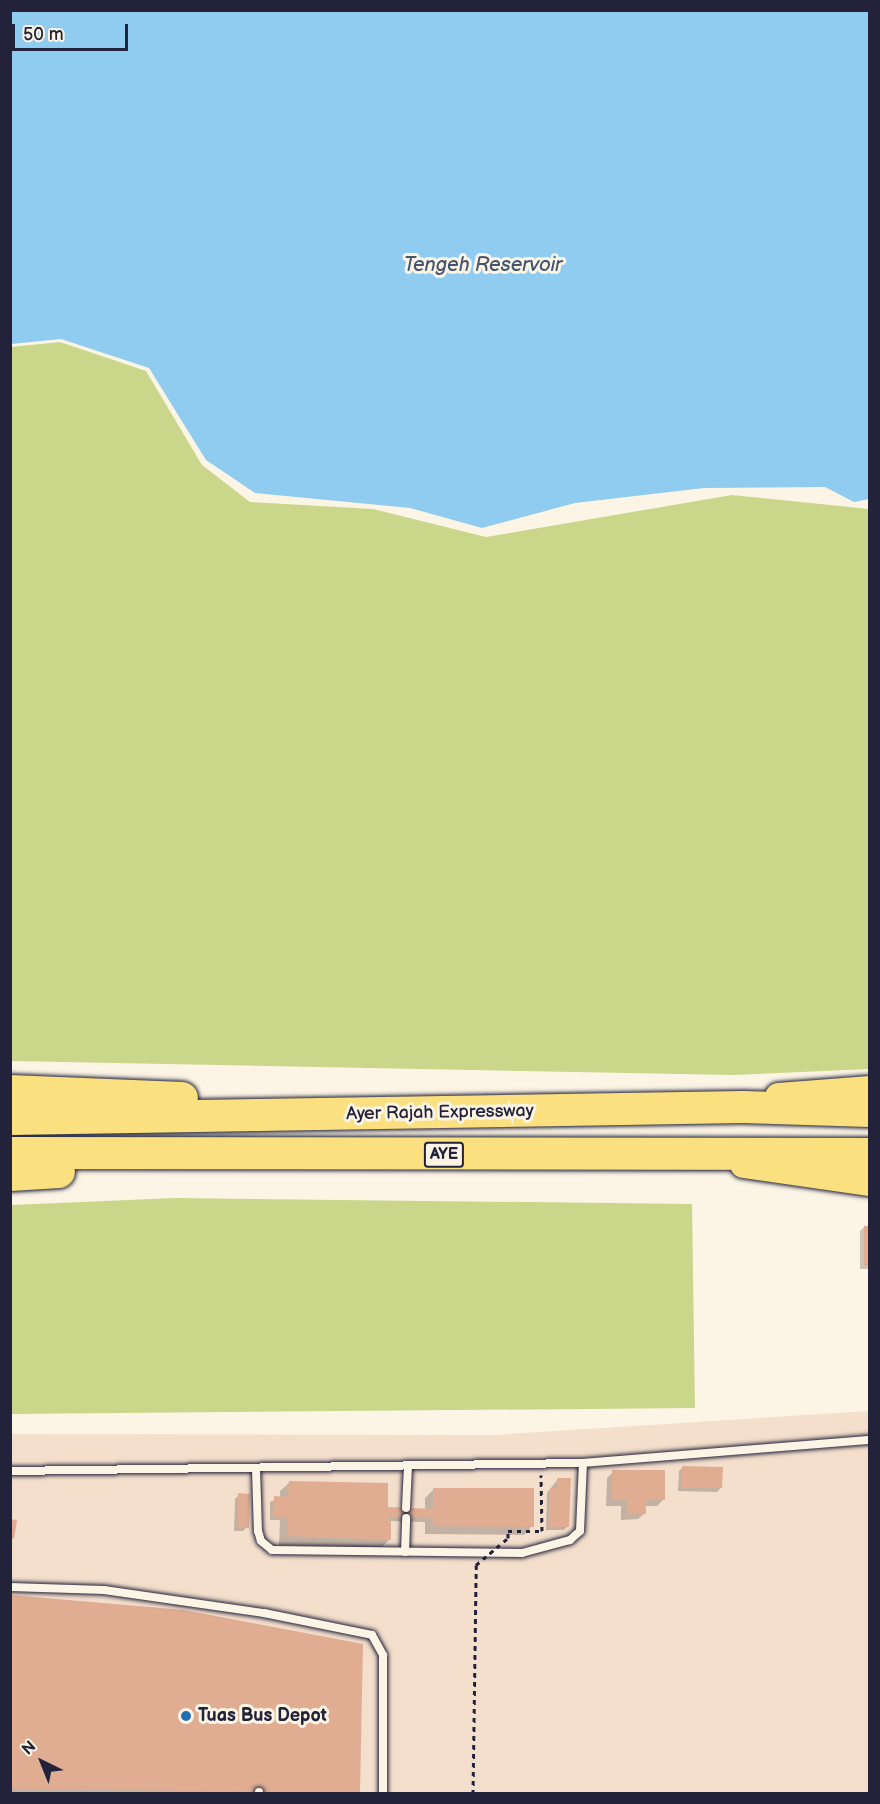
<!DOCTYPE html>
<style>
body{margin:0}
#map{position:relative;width:880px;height:1804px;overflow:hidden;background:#fcf5e5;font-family:"Balsamiq Sans",sans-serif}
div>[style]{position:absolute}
.built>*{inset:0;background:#f4dfcc}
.green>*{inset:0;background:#cad78a}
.water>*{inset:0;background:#8fccef}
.shadow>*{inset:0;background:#0003}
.building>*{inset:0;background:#e0ad93}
.path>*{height:3px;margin-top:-1.5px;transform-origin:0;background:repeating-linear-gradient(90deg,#22223b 0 4.5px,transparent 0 9px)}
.roads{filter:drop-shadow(0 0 2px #22223b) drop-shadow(0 0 2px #22223b)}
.service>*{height:8px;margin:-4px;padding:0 4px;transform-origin:4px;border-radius:4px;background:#fcf5e5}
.primary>*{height:27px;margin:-13.5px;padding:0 13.5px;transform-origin:13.5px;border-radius:13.5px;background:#fbe080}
.motorway>*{height:32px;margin:-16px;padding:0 16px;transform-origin:16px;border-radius:16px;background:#fbe080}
.path-bridge>*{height:3px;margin-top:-1.5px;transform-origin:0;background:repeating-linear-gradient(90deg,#22223b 0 4.5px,transparent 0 9px)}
.dots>*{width:16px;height:16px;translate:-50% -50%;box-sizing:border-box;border:3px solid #fcf5e5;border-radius:50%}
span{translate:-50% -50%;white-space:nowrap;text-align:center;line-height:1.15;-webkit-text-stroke:6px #fcf5e5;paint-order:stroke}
.shield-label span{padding:2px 4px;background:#fcf5e5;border:2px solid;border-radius:4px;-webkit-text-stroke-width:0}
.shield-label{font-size:16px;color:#22223b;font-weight:700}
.street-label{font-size:18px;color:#22223b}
.poi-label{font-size:18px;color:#22223b;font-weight:700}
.left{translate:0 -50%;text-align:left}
.water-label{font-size:20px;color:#435571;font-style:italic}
.frame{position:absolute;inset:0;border:12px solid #22223b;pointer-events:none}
.north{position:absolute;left:12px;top:1732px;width:60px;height:60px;-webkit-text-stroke:4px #fcf5e5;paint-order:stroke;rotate:317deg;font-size:16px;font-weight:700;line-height:24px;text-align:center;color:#22223b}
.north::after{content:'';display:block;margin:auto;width:21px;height:27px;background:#22223b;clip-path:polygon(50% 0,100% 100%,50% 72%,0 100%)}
.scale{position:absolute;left:12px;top:24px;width:116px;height:27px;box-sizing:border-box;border:3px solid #22223b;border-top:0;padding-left:8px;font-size:18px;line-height:21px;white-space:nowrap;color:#22223b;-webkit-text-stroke:4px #fcf5e5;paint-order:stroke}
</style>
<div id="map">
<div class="built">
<i style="clip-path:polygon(869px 1411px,869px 1793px,11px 1794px,11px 1434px,493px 1435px)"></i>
</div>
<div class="green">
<i style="clip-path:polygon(60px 342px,146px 371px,202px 465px,250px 502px,373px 509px,486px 537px,732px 495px,869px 509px,869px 1069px,733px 1075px,11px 1061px,11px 347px)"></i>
<i style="clip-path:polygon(175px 1198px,692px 1204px,695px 1408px,11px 1414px,11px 1205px)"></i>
</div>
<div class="water">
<i style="clip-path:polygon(11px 10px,869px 11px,869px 499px,854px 502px,825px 487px,704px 488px,575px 503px,482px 528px,410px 508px,255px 493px,206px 460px,149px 368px,61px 339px,11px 344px)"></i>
</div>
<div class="shadow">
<i style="clip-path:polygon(864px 1227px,870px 1227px,870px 1269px,860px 1269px,860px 1231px)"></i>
<i style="clip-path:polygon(683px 1467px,721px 1488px,717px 1492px,678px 1491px,679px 1471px)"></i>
<i style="clip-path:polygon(613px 1472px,663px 1500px,657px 1506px,645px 1506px,645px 1513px,638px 1519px,621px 1520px,621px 1506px,606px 1506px,607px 1478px)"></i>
<i style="clip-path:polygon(558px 1479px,568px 1526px,564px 1530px,546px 1530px,547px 1493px)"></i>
<i style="clip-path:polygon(289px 1483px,386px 1511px,425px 1510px,425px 1498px,434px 1489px,532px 1526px,524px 1535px,425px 1534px,425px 1522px,390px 1521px,389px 1540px,381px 1548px,279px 1545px,280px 1520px,270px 1520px,270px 1502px,280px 1498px,280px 1491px)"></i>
<i style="clip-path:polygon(239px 1495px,247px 1527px,243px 1531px,234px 1531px,235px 1499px)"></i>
<i style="clip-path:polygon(10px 1598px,358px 1792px,10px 1794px)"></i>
</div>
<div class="building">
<i style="clip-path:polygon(864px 1226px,870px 1226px,870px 1266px,864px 1266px)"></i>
<i style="clip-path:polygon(682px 1466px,723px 1467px,722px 1488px,681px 1488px)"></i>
<i style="clip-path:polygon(612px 1470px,665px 1470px,665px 1500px,646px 1500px,646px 1514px,627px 1514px,627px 1500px,612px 1500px)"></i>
<i style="clip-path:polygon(557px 1478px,571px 1478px,569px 1527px,549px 1527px,550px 1488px,557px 1488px)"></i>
<i style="clip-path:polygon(289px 1481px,388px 1483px,388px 1507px,433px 1509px,433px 1488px,534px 1488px,534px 1527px,433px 1526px,433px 1518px,387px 1518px,391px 1522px,391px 1540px,287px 1536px,288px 1517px,273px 1517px,274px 1496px,288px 1497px)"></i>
<i style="clip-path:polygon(238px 1493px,250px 1494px,249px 1528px,238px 1528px)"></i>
<i style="clip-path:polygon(10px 1519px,17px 1520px,14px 1539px,10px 1538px)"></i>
<i style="clip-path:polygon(10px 1595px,184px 1610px,363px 1644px,360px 1793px,10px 1789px)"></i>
</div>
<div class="path">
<i style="left:508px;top:1538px;width:7px;rotate:-90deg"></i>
<i style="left:508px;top:1531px;width:34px"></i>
<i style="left:542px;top:1531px;width:56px;rotate:-91deg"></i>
</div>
<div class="roads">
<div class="service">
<i style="left:256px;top:1469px;width:62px;rotate:88.2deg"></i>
<i style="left:258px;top:1531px;width:10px;rotate:73deg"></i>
<i style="left:261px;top:1541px;width:14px;rotate:39deg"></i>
<i style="left:272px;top:1550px;width:250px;rotate:0.7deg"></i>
<i style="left:522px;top:1553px;width:50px;rotate:-15.2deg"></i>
<i style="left:570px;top:1540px;width:13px;rotate:-42deg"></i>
<i style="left:580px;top:1531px;width:68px;rotate:-87.5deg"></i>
<i style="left:10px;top:1471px;width:573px;rotate:-0.8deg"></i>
<i style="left:583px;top:1463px;width:288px;rotate:-4.6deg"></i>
<i style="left:406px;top:1508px;width:42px;rotate:-87.3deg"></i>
<i style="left:405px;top:1552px;width:34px;rotate:-88deg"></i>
<i style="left:10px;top:1587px;width:94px;rotate:1.8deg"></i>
<i style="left:104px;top:1590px;width:162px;rotate:8.2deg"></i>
<i style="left:264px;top:1613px;width:110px;rotate:11.5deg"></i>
<i style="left:372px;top:1635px;width:23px;rotate:61deg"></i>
<i style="left:383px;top:1655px;width:139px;rotate:90deg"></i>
<i style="left:259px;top:1792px;width:2px;rotate:90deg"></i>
</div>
<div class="primary">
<i style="left:778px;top:1096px;width:92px;rotate:-4.4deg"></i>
<i style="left:743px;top:1164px;width:128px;rotate:8.1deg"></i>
</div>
<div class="motorway">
<i style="left:10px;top:1091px;width:172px;rotate:2.3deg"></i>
<i style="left:10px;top:1119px;width:733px;rotate:-0.94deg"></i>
<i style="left:743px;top:1107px;width:127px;rotate:1.8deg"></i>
<i style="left:10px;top:1153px;width:860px;rotate:0.07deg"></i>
<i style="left:10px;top:1175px;width:49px;rotate:-3.5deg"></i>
</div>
</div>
<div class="path-bridge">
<i style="left:473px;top:1794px;width:229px;rotate:-89.2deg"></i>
<i style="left:476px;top:1565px;width:42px;rotate:-40.2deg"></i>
</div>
<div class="dots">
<i style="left:186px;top:1716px;background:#1f6fb2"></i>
</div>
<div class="shield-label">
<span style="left:444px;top:1155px">AYE</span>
</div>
<div class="street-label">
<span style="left:440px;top:1113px;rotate:-1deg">Ayer Rajah Expressway</span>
</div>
<div class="poi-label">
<span class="left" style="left:198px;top:1716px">Tuas Bus Depot</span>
</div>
<div class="water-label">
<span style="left:483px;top:265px">Tengeh Reservoir</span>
</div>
<div class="frame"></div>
<div class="north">N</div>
<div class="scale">50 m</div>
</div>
